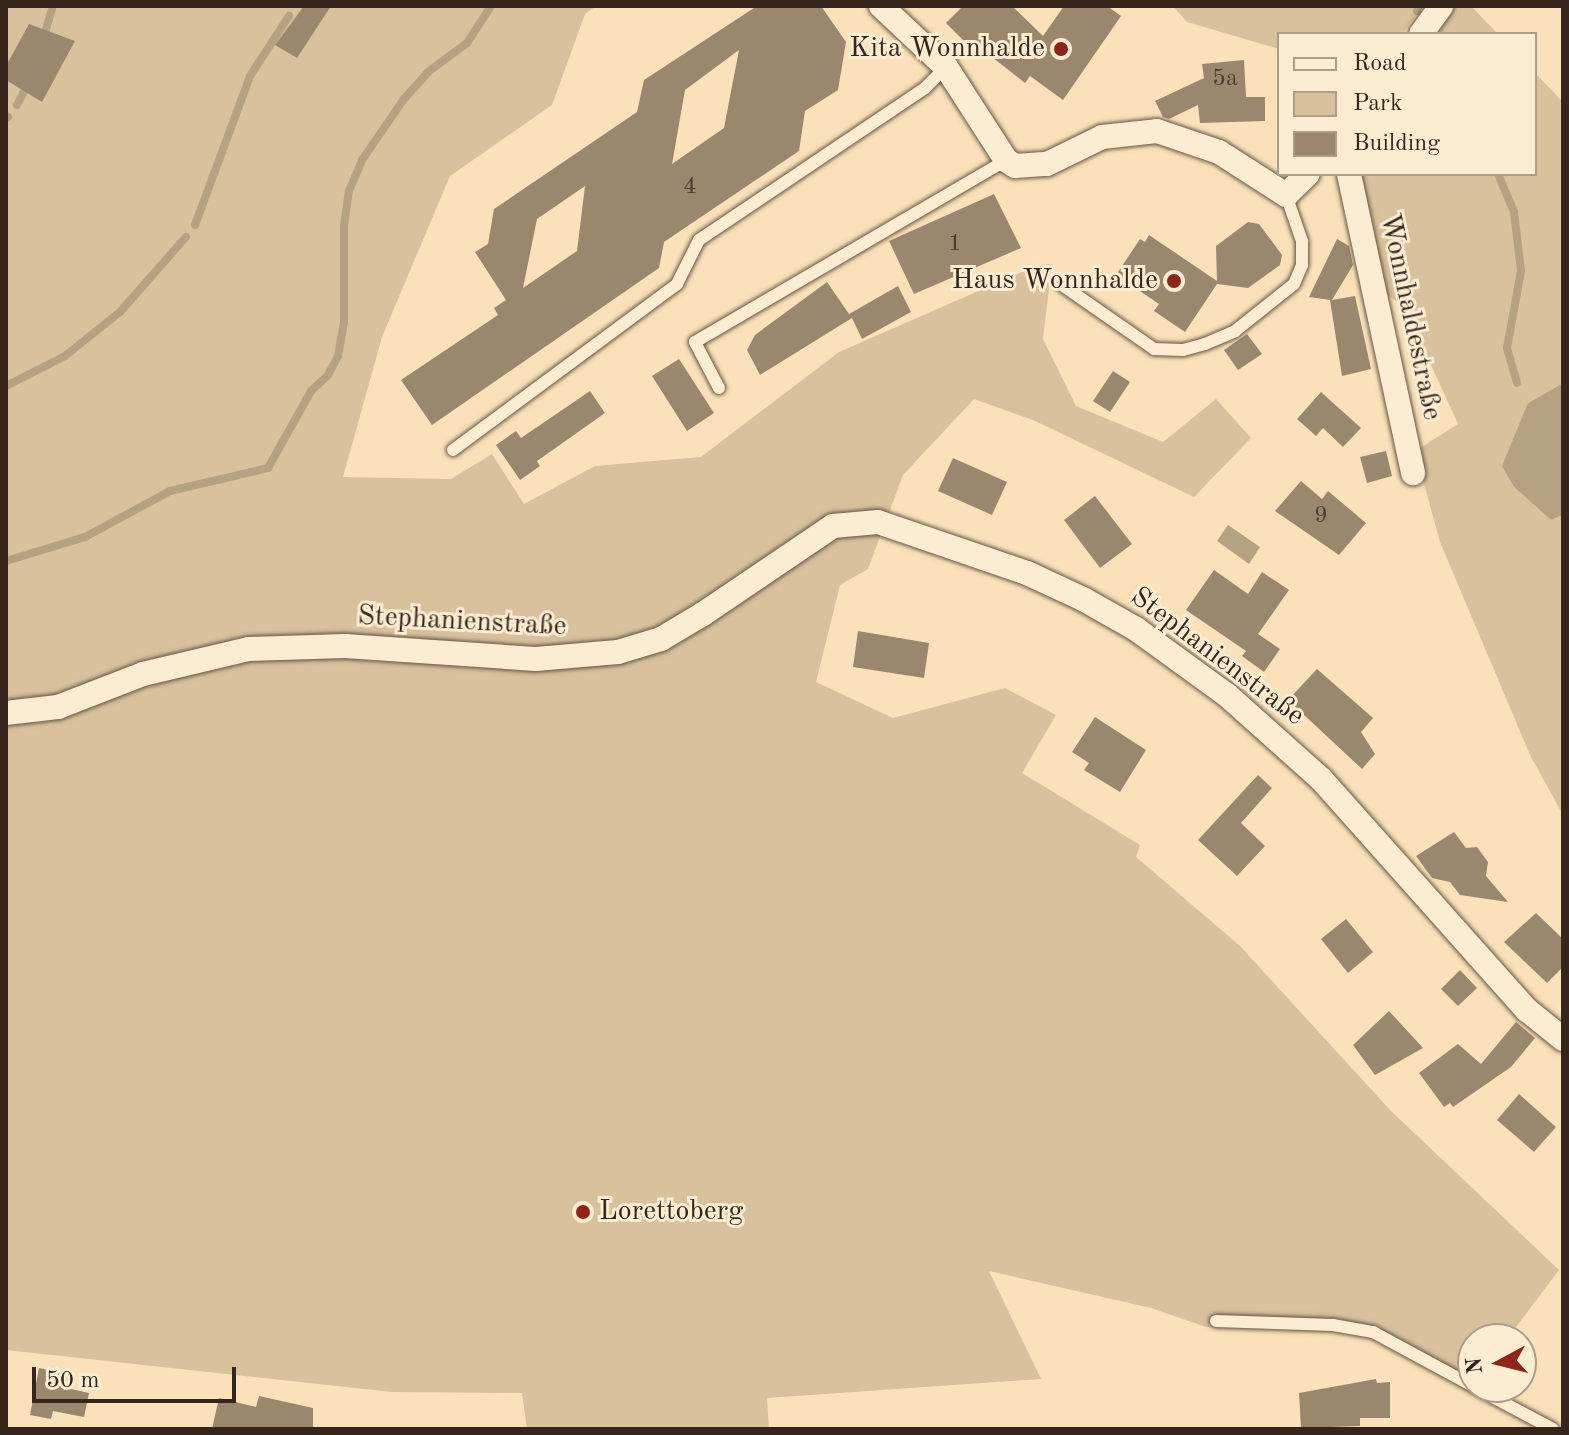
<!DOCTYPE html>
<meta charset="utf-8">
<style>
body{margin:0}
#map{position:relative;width:1569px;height:1435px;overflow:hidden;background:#fae1b9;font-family:"Old Standard TT",serif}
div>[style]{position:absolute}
.green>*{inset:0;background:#d9c19e}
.water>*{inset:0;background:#b7a183}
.stream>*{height:8px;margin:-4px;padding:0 4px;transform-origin:4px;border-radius:4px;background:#b7a183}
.building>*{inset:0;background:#9b876d}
.roads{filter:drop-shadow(0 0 2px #665442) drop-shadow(0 0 2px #665442)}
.service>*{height:12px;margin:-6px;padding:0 6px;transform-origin:6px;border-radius:6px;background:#fcecd2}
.minor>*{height:24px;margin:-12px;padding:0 12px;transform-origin:12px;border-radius:12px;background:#fcecd2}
.dots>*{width:22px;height:22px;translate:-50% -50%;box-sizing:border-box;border:4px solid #fcecd2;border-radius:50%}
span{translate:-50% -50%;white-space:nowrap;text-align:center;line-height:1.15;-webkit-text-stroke:6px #fcecd2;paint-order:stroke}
.number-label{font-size:24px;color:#4e3e30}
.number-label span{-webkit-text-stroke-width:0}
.poi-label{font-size:28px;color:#35251b}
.right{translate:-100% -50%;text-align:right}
.left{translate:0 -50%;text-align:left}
.street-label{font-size:28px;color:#35251b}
.frame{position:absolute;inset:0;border:8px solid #35251b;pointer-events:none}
.legend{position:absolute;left:1277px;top:32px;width:260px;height:144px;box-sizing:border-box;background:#fcecd2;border:2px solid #ac9c89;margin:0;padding:10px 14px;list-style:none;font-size:24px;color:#35251b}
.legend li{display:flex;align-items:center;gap:16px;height:40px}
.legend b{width:40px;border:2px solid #ac9c89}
.north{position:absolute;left:1457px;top:1323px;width:80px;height:80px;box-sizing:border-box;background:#fcecd2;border:2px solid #ac9c89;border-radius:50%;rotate:263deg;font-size:22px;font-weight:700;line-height:32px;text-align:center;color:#35251b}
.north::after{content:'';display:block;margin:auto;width:28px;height:36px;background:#8f2418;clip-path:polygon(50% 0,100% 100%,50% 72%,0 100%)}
.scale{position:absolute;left:32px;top:1367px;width:204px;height:36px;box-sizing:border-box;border:4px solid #35251b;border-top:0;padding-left:10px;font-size:24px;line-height:28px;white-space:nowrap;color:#35251b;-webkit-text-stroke:6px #fcecd2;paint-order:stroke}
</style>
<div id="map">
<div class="green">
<i style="clip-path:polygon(6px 6px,596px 6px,585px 14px,552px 105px,450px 176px,382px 337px,343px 477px,451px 479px,492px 454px,524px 504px,595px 466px,701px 457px,839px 352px,1038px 265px,1052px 264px,1043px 339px,1076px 406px,1163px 442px,1216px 399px,1251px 438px,1194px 497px,1033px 420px,974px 399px,903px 475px,868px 569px,840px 585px,816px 682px,893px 718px,1005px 688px,1056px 715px,1022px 773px,1140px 845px,1136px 857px,1240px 946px,1391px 1111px,1559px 1270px,1507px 1339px,1473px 1339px,1473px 1385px,1468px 1391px,1373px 1337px,1333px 1330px,1206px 1327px,1151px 1308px,989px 1271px,1041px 1379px,767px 1398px,769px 1429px,527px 1429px,522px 1393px,392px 1392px,6px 1350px)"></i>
<i style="clip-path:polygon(1173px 6px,1423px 6px,1402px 34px,1279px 34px,1279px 49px,1187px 22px)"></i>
<i style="clip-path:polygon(1454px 6px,1471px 6px,1498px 34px,1432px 34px)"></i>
<i style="clip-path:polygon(1535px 73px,1563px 102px,1563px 383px,1528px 403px,1514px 487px,1551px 520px,1563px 515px,1563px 815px,1530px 755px,1440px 542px,1415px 451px,1458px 424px,1405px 308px,1385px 293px,1357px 174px,1535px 174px)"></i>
</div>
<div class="water">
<i style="clip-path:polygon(1563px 383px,1563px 515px,1551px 520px,1514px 487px,1502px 466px,1528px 403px)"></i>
<i style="clip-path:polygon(1228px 525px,1260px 547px,1249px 564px,1217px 541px)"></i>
</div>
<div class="stream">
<i style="left:1417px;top:11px;width:5px;rotate:-68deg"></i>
<i style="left:43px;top:40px;width:35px;rotate:-74deg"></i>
<i style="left:17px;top:105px;width:25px;rotate:-63deg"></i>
<i style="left:6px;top:119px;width:3px;rotate:-45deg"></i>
<i style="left:1498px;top:174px;width:41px;rotate:67.2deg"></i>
<i style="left:1514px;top:212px;width:59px;rotate:83.2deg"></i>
<i style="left:1521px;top:271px;width:78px;rotate:100.3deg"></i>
<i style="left:1507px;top:348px;width:36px;rotate:74deg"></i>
<i style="left:195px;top:225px;width:159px;rotate:-69.7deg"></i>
<i style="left:250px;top:76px;width:72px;rotate:-57deg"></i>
<i style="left:6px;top:386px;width:66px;rotate:-27deg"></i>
<i style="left:65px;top:356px;width:70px;rotate:-38.7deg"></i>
<i style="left:120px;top:312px;width:100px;rotate:-48.7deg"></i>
<i style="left:6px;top:561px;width:83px;rotate:-16.9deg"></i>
<i style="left:85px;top:537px;width:97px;rotate:-28.4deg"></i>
<i style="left:170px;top:491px;width:101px;rotate:-13.2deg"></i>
<i style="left:268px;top:468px;width:88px;rotate:-60.8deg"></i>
<i style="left:311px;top:391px;width:23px;rotate:-43deg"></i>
<i style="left:328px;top:375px;width:21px;rotate:-62deg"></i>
<i style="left:338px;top:356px;width:35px;rotate:-80deg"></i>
<i style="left:344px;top:322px;width:96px;rotate:-90deg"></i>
<i style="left:344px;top:226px;width:35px;rotate:-82deg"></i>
<i style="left:349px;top:191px;width:34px;rotate:-67deg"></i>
<i style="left:362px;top:160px;width:74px;rotate:-55.5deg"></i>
<i style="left:404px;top:99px;width:36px;rotate:-48deg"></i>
<i style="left:428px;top:72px;width:49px;rotate:-36.6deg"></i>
<i style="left:467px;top:43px;width:44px;rotate:-57deg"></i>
</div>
<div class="building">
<i style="clip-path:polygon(304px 6px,331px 6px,297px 58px,275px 45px)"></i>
<i style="clip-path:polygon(evenodd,757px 6px,821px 6px,846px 42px,838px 90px,805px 111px,799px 151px,664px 242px,659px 268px,432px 425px,401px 380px,498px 315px,494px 308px,506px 300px,475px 252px,488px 244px,494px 209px,637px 112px,644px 80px,757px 6px,739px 50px,724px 128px,672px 164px,685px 90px,739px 50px,757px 6px,585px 186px,577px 251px,523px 288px,537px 219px,585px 186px)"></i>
<i style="clip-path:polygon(963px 6px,1012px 6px,1043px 36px,1064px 6px,1107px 6px,1121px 16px,1063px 100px,1030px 76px,1025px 83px,978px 46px,974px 51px,946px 23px)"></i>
<i style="clip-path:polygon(29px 24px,75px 41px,42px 102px,6px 80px,6px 66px)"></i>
<i style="clip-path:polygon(1244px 60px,1246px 97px,1265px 97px,1265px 121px,1200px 123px,1198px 105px,1169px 119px,1163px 117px,1155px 101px,1204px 78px,1202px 64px)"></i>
<i style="clip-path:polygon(994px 194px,1021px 248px,914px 294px,889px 241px)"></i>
<i style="clip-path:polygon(1248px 222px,1259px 224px,1282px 255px,1280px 265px,1248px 288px,1217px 284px,1185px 332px,1154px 311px,1159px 304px,1116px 275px,1140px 239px,1145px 242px,1149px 235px,1217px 281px,1216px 246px)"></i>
<i style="clip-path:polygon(1337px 239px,1349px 246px,1353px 265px,1332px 300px,1355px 296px,1371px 369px,1342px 376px,1330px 300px,1309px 297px)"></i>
<i style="clip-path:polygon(827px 282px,849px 314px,898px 286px,911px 312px,862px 339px,852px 318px,760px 375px,747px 350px,755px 335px)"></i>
<i style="clip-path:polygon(1247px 334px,1262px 354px,1238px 370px,1224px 350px)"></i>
<i style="clip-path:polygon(679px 359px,714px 413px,687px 431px,652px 376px)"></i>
<i style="clip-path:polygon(1113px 371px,1130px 382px,1110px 412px,1093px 401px)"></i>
<i style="clip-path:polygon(590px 391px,605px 413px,537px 461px,540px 466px,520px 480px,496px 445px,516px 431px,521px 438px)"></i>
<i style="clip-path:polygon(1321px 392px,1361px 428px,1343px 447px,1323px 428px,1316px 436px,1297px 419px)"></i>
<i style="clip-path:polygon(1386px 451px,1392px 476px,1367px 483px,1360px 457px)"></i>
<i style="clip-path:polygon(953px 458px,1007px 482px,992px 515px,938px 491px)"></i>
<i style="clip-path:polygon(1301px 481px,1322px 499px,1328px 491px,1366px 523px,1339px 555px,1275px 511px)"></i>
<i style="clip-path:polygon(1095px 496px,1132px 544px,1100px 568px,1064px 520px)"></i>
<i style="clip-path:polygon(1214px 570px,1248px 594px,1262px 572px,1289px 590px,1258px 634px,1280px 649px,1264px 672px,1242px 656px,1246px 651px,1186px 610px)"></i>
<i style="clip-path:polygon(858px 631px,929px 643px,924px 678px,853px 667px)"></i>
<i style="clip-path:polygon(1317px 669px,1373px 718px,1361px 732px,1375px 754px,1362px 769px,1288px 700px)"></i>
<i style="clip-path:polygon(1095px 717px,1146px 750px,1120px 792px,1084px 770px,1089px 763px,1072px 752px)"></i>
<i style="clip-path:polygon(1258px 775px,1272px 788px,1241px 823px,1265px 846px,1237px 876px,1198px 840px)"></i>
<i style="clip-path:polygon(1454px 832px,1466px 848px,1477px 847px,1488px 862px,1486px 876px,1508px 902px,1460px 895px,1450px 882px,1432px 878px,1416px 856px)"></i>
<i style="clip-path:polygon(1536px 913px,1563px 939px,1563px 967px,1547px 983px,1504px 942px)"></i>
<i style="clip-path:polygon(1346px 919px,1373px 952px,1348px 973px,1321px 939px)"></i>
<i style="clip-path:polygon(1460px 970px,1477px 988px,1458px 1006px,1441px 989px)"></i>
<i style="clip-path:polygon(1389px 1011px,1423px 1048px,1375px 1075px,1353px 1045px)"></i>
<i style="clip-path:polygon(1516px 1022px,1535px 1038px,1511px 1067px,1453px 1107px,1450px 1103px,1444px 1107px,1419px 1073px,1458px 1044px,1481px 1064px)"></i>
<i style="clip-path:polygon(1519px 1094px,1556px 1127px,1534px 1152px,1497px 1120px)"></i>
<i style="clip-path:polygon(39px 1368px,74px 1375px,71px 1389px,89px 1393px,84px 1417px,53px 1411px,51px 1419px,30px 1415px)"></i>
<i style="clip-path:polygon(1376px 1379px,1377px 1383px,1390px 1382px,1390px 1418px,1360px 1418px,1360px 1426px,1301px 1428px,1299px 1393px)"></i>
<i style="clip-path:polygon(259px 1396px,313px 1408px,313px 1429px,212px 1429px,219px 1398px,256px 1407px)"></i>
</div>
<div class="roads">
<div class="service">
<i style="left:1062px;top:285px;width:112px;rotate:34.8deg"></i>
<i style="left:1154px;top:349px;width:29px;rotate:2deg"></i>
<i style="left:1183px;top:350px;width:23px;rotate:-15deg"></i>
<i style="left:1205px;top:344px;width:33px;rotate:-23deg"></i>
<i style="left:1235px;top:331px;width:75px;rotate:-38.5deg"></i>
<i style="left:1294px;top:284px;width:21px;rotate:-67deg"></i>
<i style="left:1302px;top:265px;width:24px;rotate:-90deg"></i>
<i style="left:1302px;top:241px;width:49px;rotate:-109.2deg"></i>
<i style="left:719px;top:388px;width:52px;rotate:-117.6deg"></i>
<i style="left:695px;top:342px;width:360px;rotate:-30.3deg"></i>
<i style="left:453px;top:450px;width:279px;rotate:-36.5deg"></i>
<i style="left:677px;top:284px;width:49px;rotate:-63.4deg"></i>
<i style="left:699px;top:240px;width:272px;rotate:-33.9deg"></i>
<i style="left:925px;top:88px;width:30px;rotate:-45deg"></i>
<i style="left:1216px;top:1321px;width:117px;rotate:2deg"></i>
<i style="left:1333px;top:1325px;width:41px;rotate:9.9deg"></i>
<i style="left:1373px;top:1332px;width:114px;rotate:28.4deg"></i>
<i style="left:1474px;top:1387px;width:89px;rotate:28deg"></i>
</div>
<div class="minor">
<i style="left:881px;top:6px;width:89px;rotate:43.2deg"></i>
<i style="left:946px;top:67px;width:111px;rotate:57.2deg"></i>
<i style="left:1006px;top:160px;width:11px;rotate:34deg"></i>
<i style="left:1015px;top:166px;width:32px;rotate:-4deg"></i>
<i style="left:1047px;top:164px;width:61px;rotate:-26.1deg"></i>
<i style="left:1102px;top:137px;width:55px;rotate:-6.2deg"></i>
<i style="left:1157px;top:131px;width:65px;rotate:18.7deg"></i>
<i style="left:1219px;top:152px;width:80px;rotate:32.7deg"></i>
<i style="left:1286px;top:195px;width:30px;rotate:-44deg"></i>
<i style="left:1421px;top:34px;width:34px;rotate:-54deg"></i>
<i style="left:1349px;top:174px;width:306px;rotate:77.9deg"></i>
<i style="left:6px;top:713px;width:52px;rotate:-6.6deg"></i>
<i style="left:58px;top:707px;width:91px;rotate:-21.2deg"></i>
<i style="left:143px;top:674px;width:109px;rotate:-13.3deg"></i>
<i style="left:249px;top:649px;width:96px;rotate:-1.8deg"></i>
<i style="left:345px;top:646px;width:191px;rotate:3.9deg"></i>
<i style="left:536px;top:659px;width:82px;rotate:-4.9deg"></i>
<i style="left:618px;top:652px;width:45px;rotate:-16.8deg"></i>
<i style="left:661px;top:639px;width:49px;rotate:-30.8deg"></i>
<i style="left:703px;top:614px;width:157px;rotate:-34.1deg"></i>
<i style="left:833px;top:526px;width:45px;rotate:-5.1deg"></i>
<i style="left:878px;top:522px;width:157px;rotate:18.9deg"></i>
<i style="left:1027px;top:573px;width:62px;rotate:24.9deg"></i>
<i style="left:1083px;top:599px;width:61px;rotate:29.5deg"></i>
<i style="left:1136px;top:629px;width:112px;rotate:36deg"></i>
<i style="left:1227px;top:695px;width:126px;rotate:41.8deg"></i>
<i style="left:1321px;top:779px;width:310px;rotate:48.3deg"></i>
<i style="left:1527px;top:1010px;width:46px;rotate:38.9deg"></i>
</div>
</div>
<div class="dots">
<i style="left:1061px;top:49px;background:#8f2418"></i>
<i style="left:1174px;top:281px;background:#8f2418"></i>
<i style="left:583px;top:1212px;background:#8f2418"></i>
</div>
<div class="number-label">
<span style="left:1225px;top:80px">5a</span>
<span style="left:690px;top:188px">4</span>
<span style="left:955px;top:245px">1</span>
<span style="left:1321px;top:517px">9</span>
</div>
<div class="poi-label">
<span class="right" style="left:1045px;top:49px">Kita Wonnhalde</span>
<span class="right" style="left:1158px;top:281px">Haus Wonnhalde</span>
<span class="left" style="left:599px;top:1212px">Lorettoberg</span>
</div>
<div class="street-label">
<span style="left:1410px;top:317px;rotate:78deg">Wonnhaldestraße</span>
<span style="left:462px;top:622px;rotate:3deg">Stephanienstraße</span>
<span style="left:1217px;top:657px;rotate:37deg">Stephanienstraße</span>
</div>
<div class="frame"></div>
<ul class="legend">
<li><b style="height:10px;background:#fcecd2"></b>Road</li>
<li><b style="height:22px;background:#d9c19e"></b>Park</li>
<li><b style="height:22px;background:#9b876d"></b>Building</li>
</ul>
<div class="north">N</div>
<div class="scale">50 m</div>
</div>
